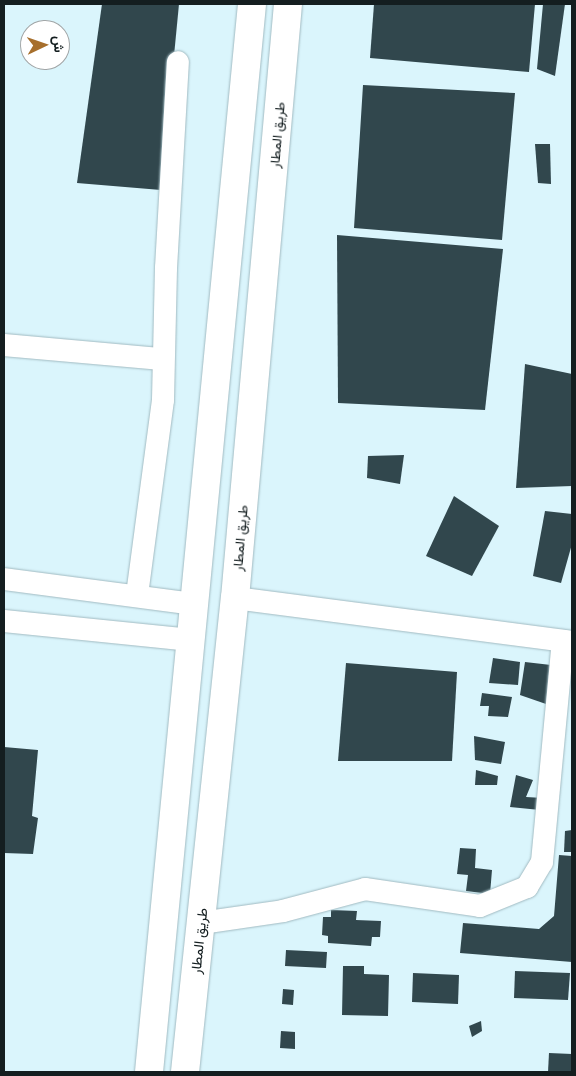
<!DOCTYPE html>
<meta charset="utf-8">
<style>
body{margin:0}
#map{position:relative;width:576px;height:1076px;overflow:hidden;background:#daf5fc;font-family:"Roboto Serif",Vazirmatn,serif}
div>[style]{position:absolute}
.building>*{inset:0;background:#31474d}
.roads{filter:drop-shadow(0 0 1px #a1bac1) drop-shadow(0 0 1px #a1bac1)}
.minor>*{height:22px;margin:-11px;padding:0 11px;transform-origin:11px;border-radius:11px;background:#fff}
.highway>*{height:28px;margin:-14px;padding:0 14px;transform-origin:14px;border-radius:14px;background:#fff}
span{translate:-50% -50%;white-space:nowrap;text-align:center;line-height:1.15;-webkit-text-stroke:5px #fff;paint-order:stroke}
.street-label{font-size:14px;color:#141e20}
.frame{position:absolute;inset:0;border:5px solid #141e20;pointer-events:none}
.north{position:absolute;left:20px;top:20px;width:50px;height:50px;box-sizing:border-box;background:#fff;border:1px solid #a1a5a6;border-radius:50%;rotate:87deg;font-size:14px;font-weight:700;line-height:20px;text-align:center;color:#141e20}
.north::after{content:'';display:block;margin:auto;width:18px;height:22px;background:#a76f2c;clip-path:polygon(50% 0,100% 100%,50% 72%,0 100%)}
</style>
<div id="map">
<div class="building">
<i style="clip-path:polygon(102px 4px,179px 4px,161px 190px,77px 183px)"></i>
<i style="clip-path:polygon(374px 4px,535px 4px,529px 72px,370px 58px)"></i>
<i style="clip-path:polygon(543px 4px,565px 4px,555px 76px,537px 69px)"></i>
<i style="clip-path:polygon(363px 85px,515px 93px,502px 240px,354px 228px)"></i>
<i style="clip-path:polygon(535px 144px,550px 144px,551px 184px,538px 183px)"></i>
<i style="clip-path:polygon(337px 235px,503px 249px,485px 410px,338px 403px)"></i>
<i style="clip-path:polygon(525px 364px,572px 374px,572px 486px,516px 488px)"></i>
<i style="clip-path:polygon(404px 455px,400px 484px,367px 478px,368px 456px)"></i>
<i style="clip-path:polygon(454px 496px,499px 526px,472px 576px,426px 556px)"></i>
<i style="clip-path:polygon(545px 511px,572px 514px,572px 544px,561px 583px,533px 576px)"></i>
<i style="clip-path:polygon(493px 658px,520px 662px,518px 685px,489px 683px)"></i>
<i style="clip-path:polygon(525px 662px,551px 665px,546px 704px,520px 695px)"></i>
<i style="clip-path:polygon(346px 663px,457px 672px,452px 761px,338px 761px)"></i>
<i style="clip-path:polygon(482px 693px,512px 697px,508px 717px,488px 716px,489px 706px,480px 706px)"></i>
<i style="clip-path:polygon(474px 736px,505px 742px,501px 764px,475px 760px)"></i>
<i style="clip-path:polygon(4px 747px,38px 750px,32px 816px,38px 818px,33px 854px,4px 853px)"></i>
<i style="clip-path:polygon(476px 770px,498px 776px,497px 785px,475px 785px)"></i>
<i style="clip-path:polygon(516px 775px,533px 780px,526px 797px,543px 798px,540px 810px,510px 807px)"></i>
<i style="clip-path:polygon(572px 830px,572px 852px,564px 852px,565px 831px)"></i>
<i style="clip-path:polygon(460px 848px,476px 849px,475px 868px,492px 870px,490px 894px,466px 891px,468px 875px,457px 874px)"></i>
<i style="clip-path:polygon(559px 855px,572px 856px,572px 962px,460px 953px,463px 923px,539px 929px,554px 916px)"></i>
<i style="clip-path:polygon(331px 910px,357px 911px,356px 920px,381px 921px,380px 937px,372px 937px,371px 946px,328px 943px,328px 936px,322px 935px,323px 917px,331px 917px)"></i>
<i style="clip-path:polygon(286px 950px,327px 952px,326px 968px,285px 966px)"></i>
<i style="clip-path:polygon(343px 966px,364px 966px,364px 974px,389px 975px,388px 1016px,342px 1015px)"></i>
<i style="clip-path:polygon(515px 971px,570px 973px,568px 1000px,514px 998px)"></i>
<i style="clip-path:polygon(413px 973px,459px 975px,458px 1004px,412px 1002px)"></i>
<i style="clip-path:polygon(283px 989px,294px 990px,293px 1005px,282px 1004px)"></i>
<i style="clip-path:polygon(481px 1021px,482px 1031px,472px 1037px,469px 1026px)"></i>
<i style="clip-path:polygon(281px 1031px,295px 1032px,295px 1049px,280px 1048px)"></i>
<i style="clip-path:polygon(549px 1053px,572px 1054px,572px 1072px,548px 1072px)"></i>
</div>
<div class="roads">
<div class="minor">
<i style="left:4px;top:345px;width:159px;rotate:5.1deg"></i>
<i style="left:4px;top:579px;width:191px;rotate:7.5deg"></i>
<i style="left:137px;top:595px;width:197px;rotate:-82.4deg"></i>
<i style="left:163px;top:400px;width:132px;rotate:-88.7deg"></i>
<i style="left:166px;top:268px;width:206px;rotate:-86.7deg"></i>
<i style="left:235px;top:598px;width:340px;rotate:7.4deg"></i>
<i style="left:4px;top:621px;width:188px;rotate:5.8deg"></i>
<i style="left:201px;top:923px;width:83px;rotate:-8.3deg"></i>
<i style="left:283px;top:911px;width:85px;rotate:-15deg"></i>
<i style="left:365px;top:889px;width:116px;rotate:8.4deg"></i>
<i style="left:480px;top:906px;width:51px;rotate:-22deg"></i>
<i style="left:527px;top:887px;width:29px;rotate:-59deg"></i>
<i style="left:542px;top:862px;width:222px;rotate:-84.6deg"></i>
</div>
<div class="highway">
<i style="left:149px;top:1072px;width:1073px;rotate:-84.49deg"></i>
<i style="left:185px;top:1072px;width:477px;rotate:-84deg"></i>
<i style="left:235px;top:598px;width:596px;rotate:-84.9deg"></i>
</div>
</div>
<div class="street-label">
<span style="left:277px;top:135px;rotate:-85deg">طريق المطار</span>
<span style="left:240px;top:538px;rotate:-85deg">طريق المطار</span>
<span style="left:199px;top:941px;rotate:-84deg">طريق المطار</span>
</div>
<div class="frame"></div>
<div class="north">ش</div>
</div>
